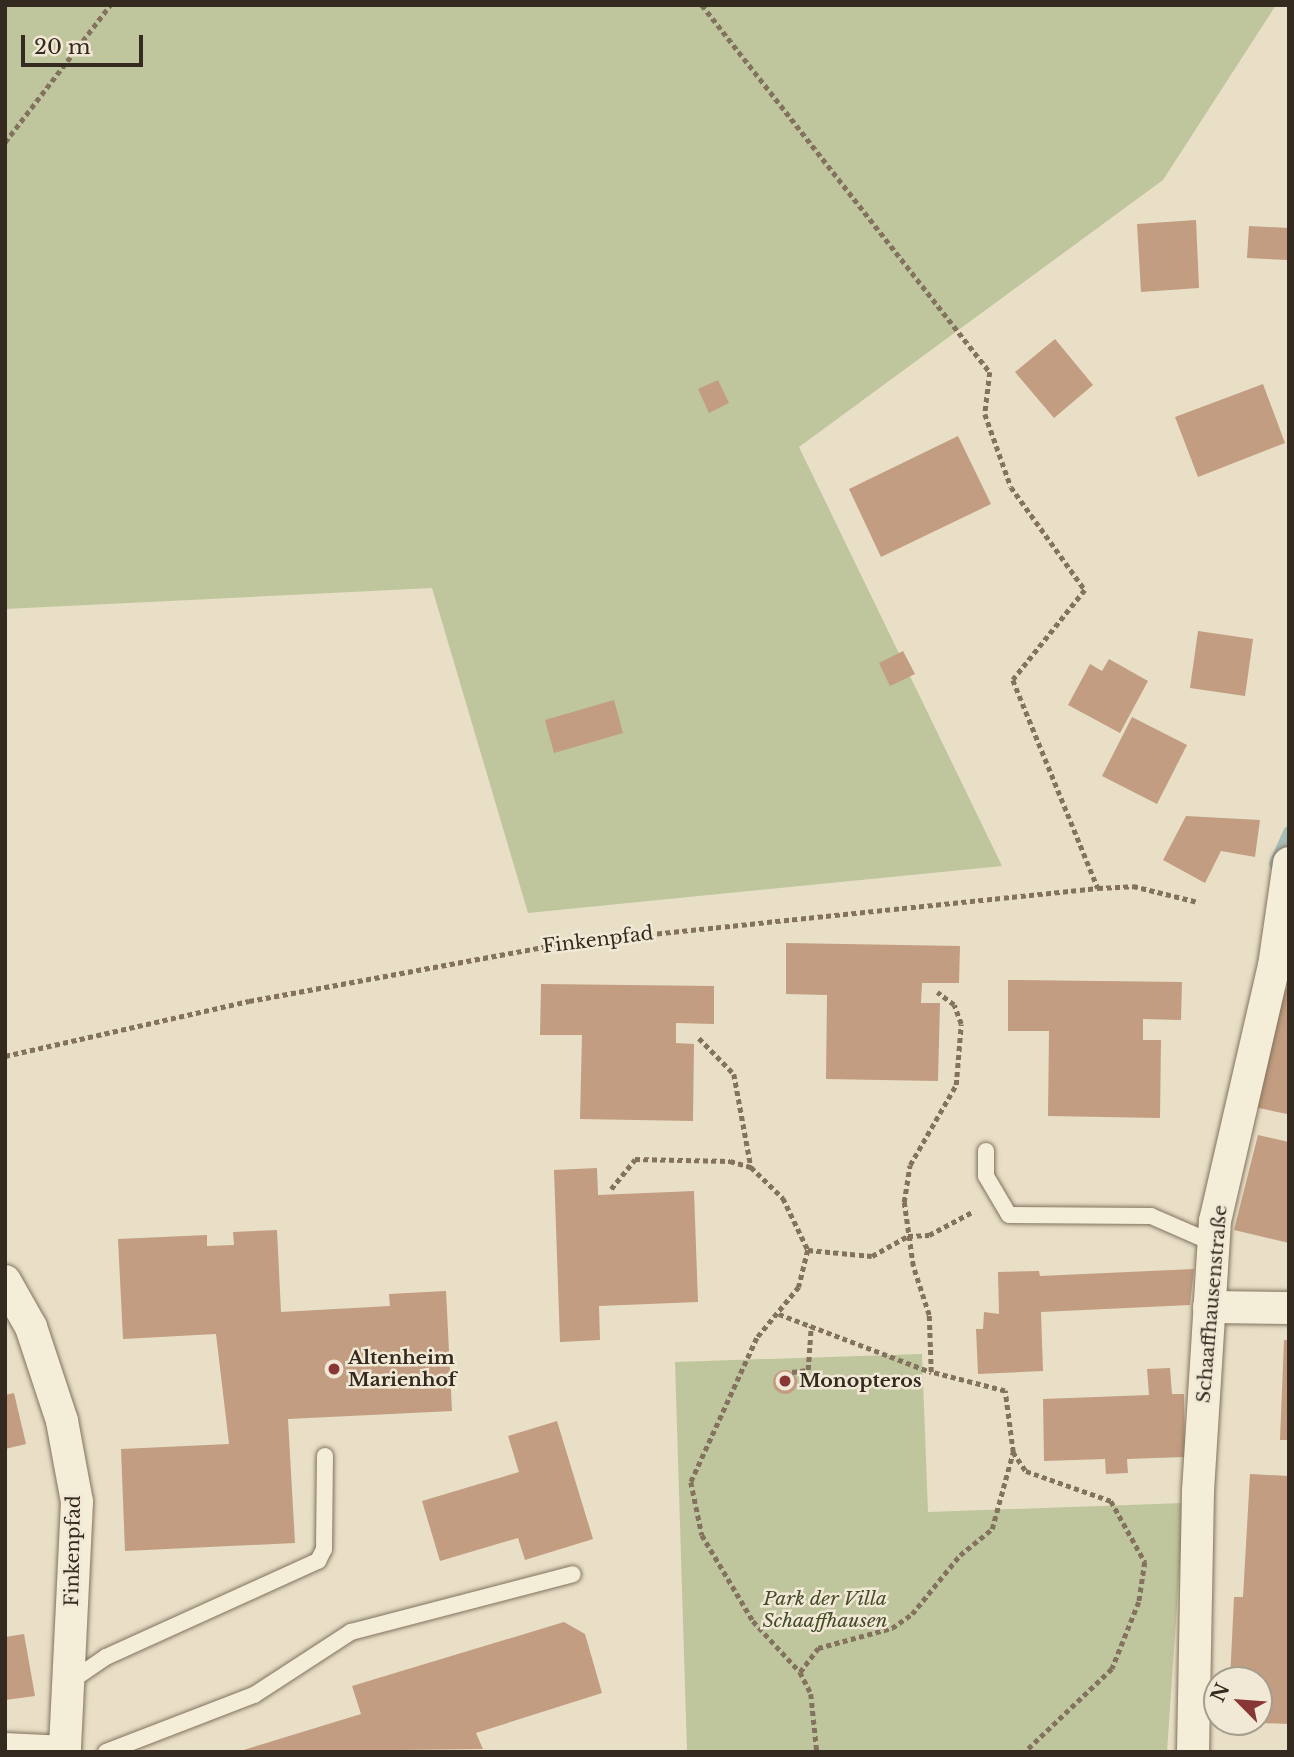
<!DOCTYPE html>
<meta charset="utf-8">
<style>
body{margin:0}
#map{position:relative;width:1294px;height:1757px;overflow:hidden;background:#e8dfc6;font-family:"Libre Baskerville",serif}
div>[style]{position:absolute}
.green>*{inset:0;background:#bfc59c}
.stream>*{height:12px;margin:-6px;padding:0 6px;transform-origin:6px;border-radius:6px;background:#a7bdb7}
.building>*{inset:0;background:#c29d81}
.round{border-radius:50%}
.path>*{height:4.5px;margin-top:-2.25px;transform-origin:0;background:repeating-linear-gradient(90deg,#82725e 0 5px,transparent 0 8.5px)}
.roads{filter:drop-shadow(0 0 2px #82725e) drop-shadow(0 0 2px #82725e)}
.service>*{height:16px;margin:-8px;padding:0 8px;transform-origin:8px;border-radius:8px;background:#f4edd8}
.minor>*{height:32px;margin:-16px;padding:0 16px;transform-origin:16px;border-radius:16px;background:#f4edd8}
.dots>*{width:19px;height:19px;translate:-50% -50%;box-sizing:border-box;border:4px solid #f1e9d5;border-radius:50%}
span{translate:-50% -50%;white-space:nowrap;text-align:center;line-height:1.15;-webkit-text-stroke:5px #f1e9d5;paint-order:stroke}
.street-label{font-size:19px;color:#342a20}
.poi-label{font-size:19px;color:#342a20;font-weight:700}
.left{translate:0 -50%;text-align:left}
.park-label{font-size:19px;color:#444d29;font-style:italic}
.frame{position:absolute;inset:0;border:7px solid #342a20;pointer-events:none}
.north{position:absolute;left:1203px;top:1666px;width:70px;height:70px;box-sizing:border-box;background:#f1e9d5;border:2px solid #a59d8d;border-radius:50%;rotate:295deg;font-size:19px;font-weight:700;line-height:28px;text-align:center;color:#342a20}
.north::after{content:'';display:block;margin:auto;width:24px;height:32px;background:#893736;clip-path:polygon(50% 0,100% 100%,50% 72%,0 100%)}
.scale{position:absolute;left:21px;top:35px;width:122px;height:32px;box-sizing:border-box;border:4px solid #342a20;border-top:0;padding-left:9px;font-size:21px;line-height:24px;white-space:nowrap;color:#342a20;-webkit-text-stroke:5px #f1e9d5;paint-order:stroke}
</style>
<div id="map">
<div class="green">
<i style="clip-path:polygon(5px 5px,1276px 5px,1163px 180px,799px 447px,1002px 866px,528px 913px,432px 588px,5px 609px)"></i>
<i style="clip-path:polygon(922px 1354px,928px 1512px,1184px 1503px,1167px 1752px,687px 1752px,675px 1362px)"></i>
</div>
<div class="stream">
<i style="left:1275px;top:864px;width:35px;rotate:-66deg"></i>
</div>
<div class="building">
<i style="clip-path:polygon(1196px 220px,1199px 288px,1141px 292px,1137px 224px)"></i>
<i style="clip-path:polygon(1249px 226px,1289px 228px,1287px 260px,1247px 258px)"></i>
<i style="clip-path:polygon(1055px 339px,1093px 385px,1054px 418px,1015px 372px)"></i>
<i style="clip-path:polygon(718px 380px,729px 403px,709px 413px,698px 389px)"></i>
<i style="clip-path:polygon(1263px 384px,1285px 443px,1198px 477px,1175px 417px)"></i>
<i style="clip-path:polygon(958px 436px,991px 504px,881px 557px,849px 489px)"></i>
<i style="clip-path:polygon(1198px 631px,1253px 639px,1245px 696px,1190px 688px)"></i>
<i style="clip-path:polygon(903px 651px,915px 674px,890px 686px,879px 663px)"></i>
<i style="clip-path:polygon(1109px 659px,1148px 681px,1120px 733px,1068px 705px,1090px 664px,1102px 671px)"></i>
<i style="clip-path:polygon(614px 700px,623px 733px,554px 753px,545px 720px)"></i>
<i style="clip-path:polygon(1132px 717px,1187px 745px,1157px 804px,1102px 776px)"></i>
<i style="clip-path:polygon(1186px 816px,1260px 820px,1255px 857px,1221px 851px,1205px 883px,1163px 860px)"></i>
<i style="clip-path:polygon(786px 943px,960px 946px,959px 983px,922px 983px,921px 1003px,940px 1003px,938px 1081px,826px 1079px,827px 995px,786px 994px)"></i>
<i style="clip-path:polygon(1008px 980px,1182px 982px,1181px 1020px,1143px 1019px,1143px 1040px,1161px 1040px,1160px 1118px,1048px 1116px,1049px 1031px,1008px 1031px)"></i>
<i style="clip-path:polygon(541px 984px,714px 986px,714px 1024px,676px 1023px,676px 1043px,694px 1044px,693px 1121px,580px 1119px,582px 1035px,540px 1035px)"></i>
<i style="clip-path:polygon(1281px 988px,1289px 989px,1289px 1122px,1287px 1114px,1254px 1107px)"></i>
<i style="clip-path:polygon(1258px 1135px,1289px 1142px,1289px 1243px,1234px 1230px)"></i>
<i style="clip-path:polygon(597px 1168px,598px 1195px,694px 1191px,698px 1302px,599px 1306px,600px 1340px,560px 1342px,554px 1170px)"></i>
<i style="clip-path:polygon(277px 1230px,281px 1312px,390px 1306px,389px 1294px,446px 1291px,452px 1411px,288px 1419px,295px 1543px,125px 1551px,121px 1449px,229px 1444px,216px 1334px,123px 1339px,118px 1239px,207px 1235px,207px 1246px,234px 1245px,233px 1232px)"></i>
<i style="clip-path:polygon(1194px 1269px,1190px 1305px,1041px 1312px,1043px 1371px,978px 1374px,976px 1329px,983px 1329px,984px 1312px,999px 1314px,998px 1272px,1039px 1271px,1040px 1276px)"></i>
<i style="clip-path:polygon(1284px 1340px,1289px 1340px,1289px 1440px,1280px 1440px)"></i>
<i style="clip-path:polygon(1170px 1368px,1172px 1394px,1184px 1394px,1185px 1457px,1127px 1459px,1128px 1473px,1106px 1474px,1105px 1459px,1044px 1461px,1043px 1399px,1149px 1395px,1147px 1369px)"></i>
<i class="round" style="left:773px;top:1370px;width:24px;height:24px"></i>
<i style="clip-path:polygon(14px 1393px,26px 1444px,5px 1449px,5px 1395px)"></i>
<i style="clip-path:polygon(557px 1421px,593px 1539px,525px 1560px,518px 1538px,440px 1561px,422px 1501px,519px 1472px,508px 1436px)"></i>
<i style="clip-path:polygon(1250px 1474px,1289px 1476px,1289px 1724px,1259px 1723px,1259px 1680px,1230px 1680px,1234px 1597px,1243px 1597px)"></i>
<i style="clip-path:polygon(564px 1622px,585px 1634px,602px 1693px,476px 1733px,483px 1749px,237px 1752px,361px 1714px,352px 1686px)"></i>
<i style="clip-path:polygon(24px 1634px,35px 1696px,5px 1700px,5px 1637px)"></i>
</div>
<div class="path">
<i style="left:702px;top:5px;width:467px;rotate:51.9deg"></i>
<i style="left:990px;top:372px;width:42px;rotate:96.8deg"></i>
<i style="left:985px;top:414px;width:77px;rotate:70.4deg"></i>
<i style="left:1011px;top:487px;width:127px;rotate:54.3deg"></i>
<i style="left:1085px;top:590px;width:115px;rotate:128.7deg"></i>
<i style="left:1013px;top:680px;width:225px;rotate:67.8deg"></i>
<i style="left:5px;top:142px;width:173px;rotate:-52.5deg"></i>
<i style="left:699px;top:1038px;width:50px;rotate:45.8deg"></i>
<i style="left:734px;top:1074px;width:95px;rotate:79.6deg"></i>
<i style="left:5px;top:1056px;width:250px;rotate:-12.7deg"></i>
<i style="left:249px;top:1001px;width:320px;rotate:-10.4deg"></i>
<i style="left:564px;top:943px;width:537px;rotate:-5.88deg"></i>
<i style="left:1098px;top:888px;width:35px;rotate:-3deg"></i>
<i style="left:1133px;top:886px;width:67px;rotate:13.8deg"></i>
<i style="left:611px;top:1189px;width:38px;rotate:-51deg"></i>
<i style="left:635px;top:1159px;width:95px;rotate:1.2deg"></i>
<i style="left:730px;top:1161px;width:22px;rotate:16deg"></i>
<i style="left:751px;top:1167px;width:45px;rotate:44.1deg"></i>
<i style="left:783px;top:1198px;width:58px;rotate:64.3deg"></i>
<i style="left:808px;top:1250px;width:64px;rotate:5.4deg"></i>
<i style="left:872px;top:1256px;width:41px;rotate:-29.1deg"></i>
<i style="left:908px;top:1236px;width:21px;rotate:-3deg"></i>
<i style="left:929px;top:1235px;width:51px;rotate:-28.1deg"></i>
<i style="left:808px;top:1250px;width:38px;rotate:104deg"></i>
<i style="left:799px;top:1287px;width:66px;rotate:129.5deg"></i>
<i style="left:757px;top:1338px;width:158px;rotate:114.6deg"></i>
<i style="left:691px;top:1482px;width:54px;rotate:78.3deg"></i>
<i style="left:702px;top:1535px;width:100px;rotate:59.3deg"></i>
<i style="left:753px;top:1621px;width:69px;rotate:47.3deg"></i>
<i style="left:800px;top:1672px;width:25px;rotate:63deg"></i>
<i style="left:811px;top:1694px;width:58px;rotate:84.1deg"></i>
<i style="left:779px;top:1314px;width:163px;rotate:20.9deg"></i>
<i style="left:931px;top:1372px;width:57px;rotate:-92deg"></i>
<i style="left:929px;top:1315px;width:52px;rotate:-108.1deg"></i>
<i style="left:913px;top:1266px;width:65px;rotate:-98deg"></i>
<i style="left:904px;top:1202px;width:37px;rotate:-81deg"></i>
<i style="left:910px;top:1165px;width:92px;rotate:-60.1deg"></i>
<i style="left:956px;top:1085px;width:61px;rotate:-85.3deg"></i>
<i style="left:961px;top:1024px;width:20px;rotate:-110deg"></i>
<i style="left:954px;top:1005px;width:21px;rotate:-143deg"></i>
<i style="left:792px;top:1372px;width:16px;rotate:-7deg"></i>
<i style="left:808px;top:1370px;width:44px;rotate:-86.1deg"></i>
<i style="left:1013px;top:1452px;width:23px;rotate:56deg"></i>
<i style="left:1026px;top:1471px;width:90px;rotate:19.4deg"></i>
<i style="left:1111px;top:1501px;width:70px;rotate:60.9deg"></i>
<i style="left:1145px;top:1562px;width:40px;rotate:98.5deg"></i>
<i style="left:1139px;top:1602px;width:72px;rotate:111.9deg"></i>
<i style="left:1112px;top:1669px;width:120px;rotate:136.3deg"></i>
<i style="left:800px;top:1672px;width:30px;rotate:-53deg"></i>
<i style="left:818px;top:1648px;width:77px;rotate:-15.1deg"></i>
<i style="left:892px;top:1628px;width:24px;rotate:-35deg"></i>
<i style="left:912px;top:1614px;width:76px;rotate:-50.9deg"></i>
<i style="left:960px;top:1555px;width:41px;rotate:-39.1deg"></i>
<i style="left:992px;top:1529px;width:80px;rotate:-74.7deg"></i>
<i style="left:1013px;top:1452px;width:62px;rotate:-97.5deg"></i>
<i style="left:1005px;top:1391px;width:76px;rotate:-165.6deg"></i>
</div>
<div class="roads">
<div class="service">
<i style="left:986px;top:1151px;width:25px;rotate:90deg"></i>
<i style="left:986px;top:1176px;width:45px;rotate:59.5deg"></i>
<i style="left:1009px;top:1215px;width:142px;rotate:0.4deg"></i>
<i style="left:1151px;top:1216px;width:68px;rotate:23.5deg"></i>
<i style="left:68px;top:1683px;width:46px;rotate:-34.4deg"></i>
<i style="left:106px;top:1657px;width:233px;rotate:-24.4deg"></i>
<i style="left:318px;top:1561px;width:13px;rotate:-63deg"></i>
<i style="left:324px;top:1549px;width:93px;rotate:-89.4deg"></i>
<i style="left:106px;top:1752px;width:159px;rotate:-21.1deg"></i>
<i style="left:254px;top:1695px;width:116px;rotate:-33deg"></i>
<i style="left:351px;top:1632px;width:229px;rotate:-14.6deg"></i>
</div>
<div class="minor">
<i style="left:5px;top:1281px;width:53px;rotate:60.5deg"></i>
<i style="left:31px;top:1327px;width:99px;rotate:71.7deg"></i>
<i style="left:62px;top:1421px;width:82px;rotate:79.5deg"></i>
<i style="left:77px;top:1502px;width:247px;rotate:92.8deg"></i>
<i style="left:1209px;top:1307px;width:80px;rotate:0.7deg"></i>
<i style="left:5px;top:1749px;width:60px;rotate:2.9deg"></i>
<i style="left:1193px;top:1752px;width:261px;rotate:-88.9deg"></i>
<i style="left:1198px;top:1491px;width:271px;rotate:-86.4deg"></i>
<i style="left:1215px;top:1221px;width:262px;rotate:-77deg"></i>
<i style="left:1274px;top:966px;width:104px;rotate:-81.7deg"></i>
</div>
</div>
<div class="dots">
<i style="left:334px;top:1369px;background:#893736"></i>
<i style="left:785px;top:1381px;background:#893736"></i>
</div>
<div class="street-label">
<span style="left:598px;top:940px;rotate:-7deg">Finkenpfad</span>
<span style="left:1212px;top:1304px;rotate:-85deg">Schaaffhausenstraße</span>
<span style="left:73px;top:1551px;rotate:-89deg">Finkenpfad</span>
</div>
<div class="poi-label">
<span class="left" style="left:348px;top:1369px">Altenheim<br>Marienhof</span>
<span class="left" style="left:799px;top:1381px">Monopteros</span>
</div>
<div class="park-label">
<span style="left:825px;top:1610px">Park der Villa<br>Schaaffhausen</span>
</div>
<div class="frame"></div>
<div class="north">N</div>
<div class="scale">20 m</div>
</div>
